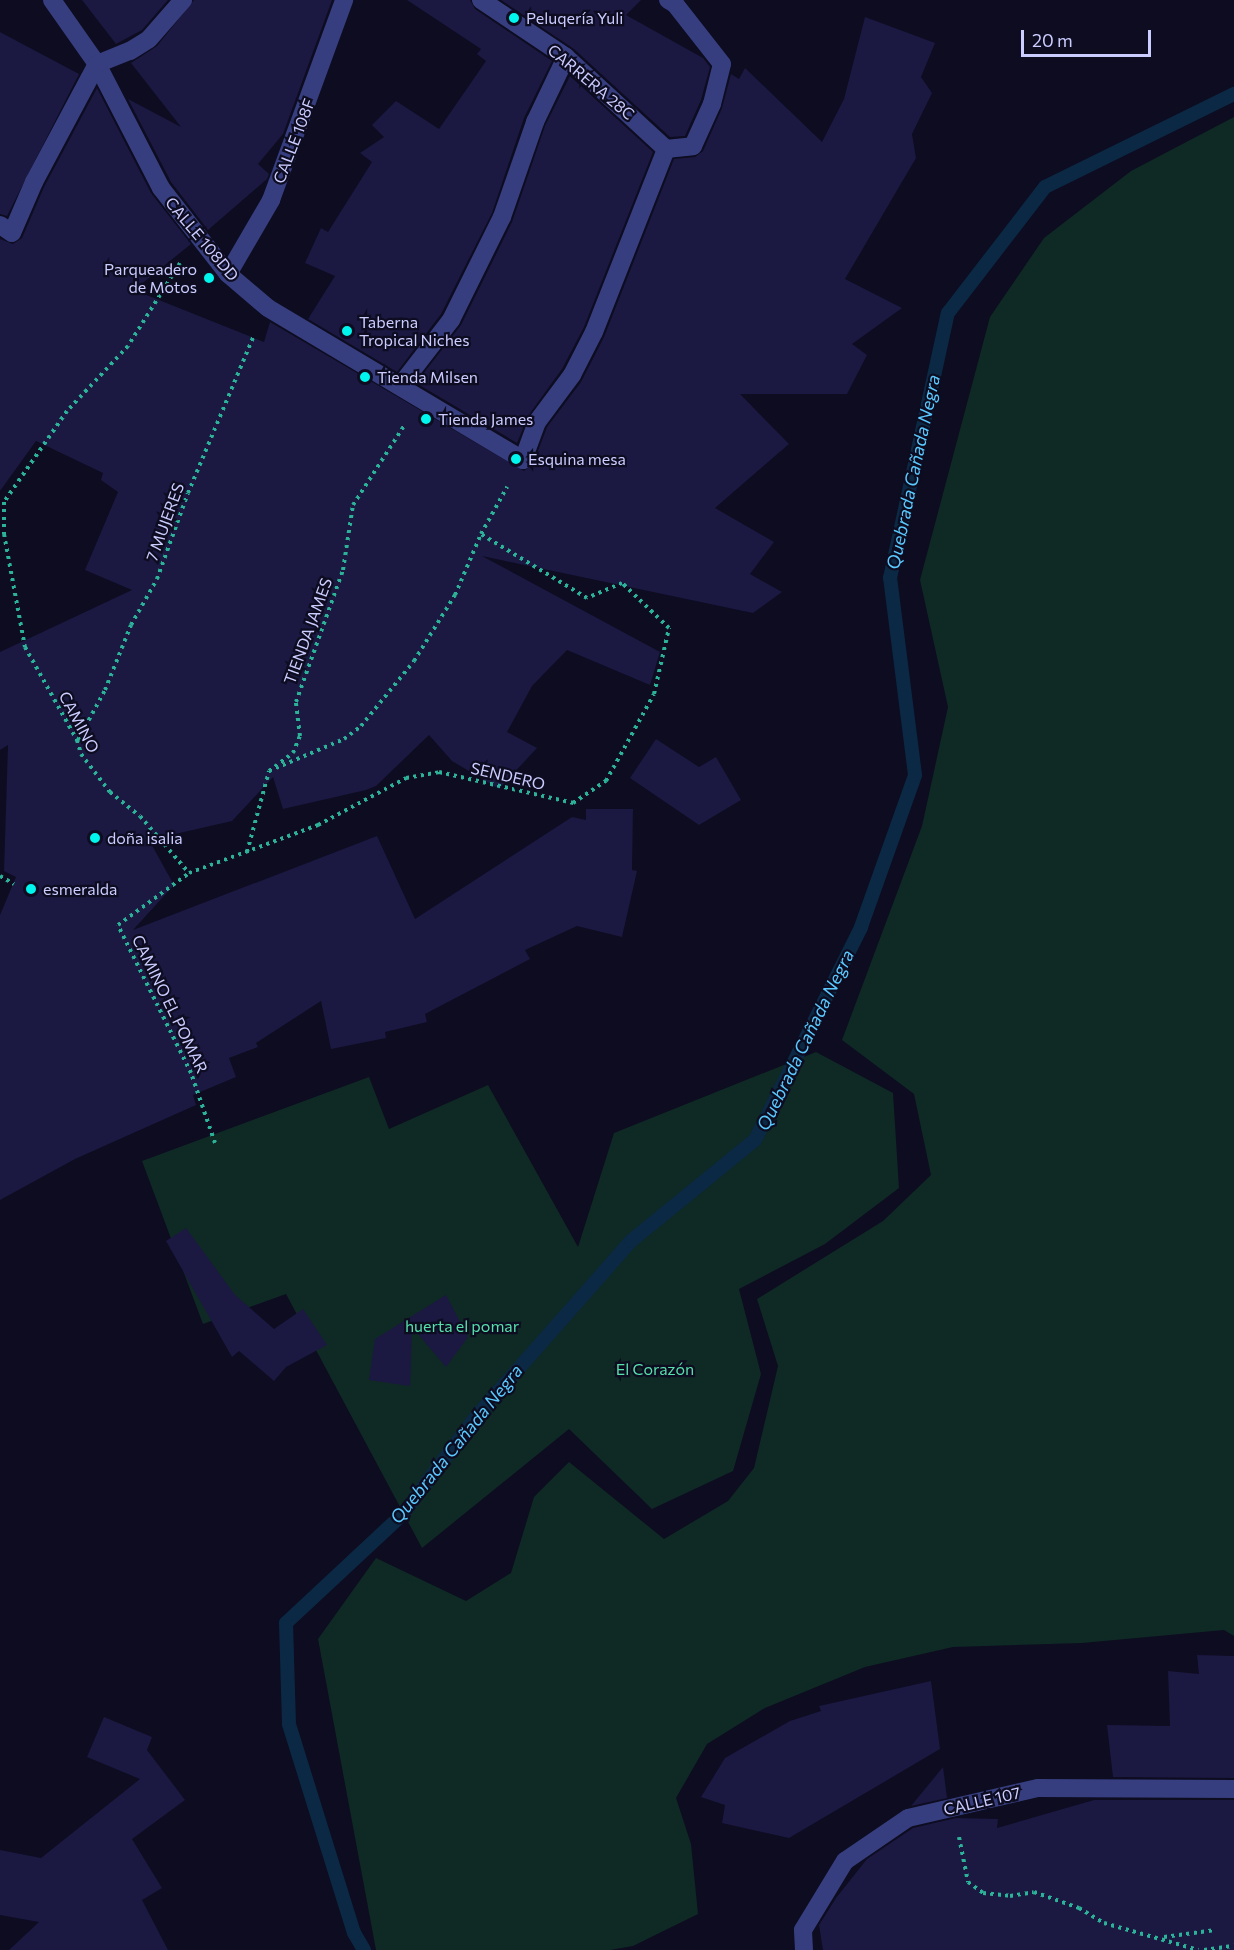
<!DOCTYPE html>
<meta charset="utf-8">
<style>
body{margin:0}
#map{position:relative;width:1234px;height:1950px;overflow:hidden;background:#0d0c20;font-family:Commissioner,sans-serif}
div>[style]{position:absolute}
.green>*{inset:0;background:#0f2925}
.stream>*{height:14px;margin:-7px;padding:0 7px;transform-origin:7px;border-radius:7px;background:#0b2944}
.building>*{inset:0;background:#1b1841}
.path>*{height:4px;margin-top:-2px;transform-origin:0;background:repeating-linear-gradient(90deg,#2cb298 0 3px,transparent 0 7.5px)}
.street>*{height:18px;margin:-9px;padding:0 9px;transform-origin:9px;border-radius:9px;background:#363e7f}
.dots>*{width:16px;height:16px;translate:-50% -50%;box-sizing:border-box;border:3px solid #0d0c20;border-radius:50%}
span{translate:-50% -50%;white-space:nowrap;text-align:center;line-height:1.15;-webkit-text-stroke:4.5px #0d0c20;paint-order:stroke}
.poi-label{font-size:16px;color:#cbccff}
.left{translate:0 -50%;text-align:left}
.right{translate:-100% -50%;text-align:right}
.street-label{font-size:16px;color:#cbccff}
.park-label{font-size:16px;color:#56e0ab}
.water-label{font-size:18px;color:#59c9ff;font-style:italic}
.scale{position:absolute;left:1021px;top:30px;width:130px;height:27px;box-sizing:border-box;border:3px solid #cbccff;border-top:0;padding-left:8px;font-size:18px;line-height:21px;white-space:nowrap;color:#cbccff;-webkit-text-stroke:4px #0d0c20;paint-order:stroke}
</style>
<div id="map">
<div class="green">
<i style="clip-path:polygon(1234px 117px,1234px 1636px,1224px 1630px,1082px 1643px,953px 1647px,865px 1667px,765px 1708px,707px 1744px,676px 1798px,691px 1844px,698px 1914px,633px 1946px,610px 1950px,376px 1950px,318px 1639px,376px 1558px,466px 1601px,511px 1573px,534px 1497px,569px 1462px,664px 1539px,728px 1501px,754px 1468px,778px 1366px,757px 1299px,883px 1221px,931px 1175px,914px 1094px,842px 1040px,922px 826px,948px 707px,920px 580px,990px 317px,1044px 238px,1131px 171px)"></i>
<i style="clip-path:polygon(816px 1052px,893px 1093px,899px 1188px,825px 1244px,739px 1289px,761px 1374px,733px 1471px,652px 1509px,569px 1429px,422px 1548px,286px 1294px,203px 1324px,142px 1161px,369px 1077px,389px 1129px,488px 1085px,578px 1247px,614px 1133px)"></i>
</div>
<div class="stream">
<i style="left:364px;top:1950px;width:20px;rotate:-120deg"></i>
<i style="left:354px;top:1933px;width:219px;rotate:-107.3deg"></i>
<i style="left:289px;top:1724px;width:101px;rotate:-91.7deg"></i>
<i style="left:286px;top:1623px;width:160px;rotate:-43deg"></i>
<i style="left:403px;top:1514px;width:120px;rotate:-53.1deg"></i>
<i style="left:475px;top:1418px;width:236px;rotate:-48.6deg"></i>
<i style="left:631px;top:1241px;width:160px;rotate:-39.2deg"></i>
<i style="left:755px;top:1140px;width:238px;rotate:-63.5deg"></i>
<i style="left:861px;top:927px;width:161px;rotate:-70.4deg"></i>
<i style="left:915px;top:775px;width:199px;rotate:-97.2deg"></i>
<i style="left:890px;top:578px;width:271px;rotate:-77.7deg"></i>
<i style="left:948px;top:313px;width:159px;rotate:-52.4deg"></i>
<i style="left:1045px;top:187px;width:211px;rotate:-26.2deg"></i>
</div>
<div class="building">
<i style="clip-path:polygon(82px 0,168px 0,142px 30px,116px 44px)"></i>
<i style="clip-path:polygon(194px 0,332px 0,283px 134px,258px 164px,269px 174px,267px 179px,208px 230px,171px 182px,128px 99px,181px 127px,131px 63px,157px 46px)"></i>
<i style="clip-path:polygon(407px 0,470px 0,475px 9px,552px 61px,524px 118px,492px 213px,441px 314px,397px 372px,308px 319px,335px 276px,305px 263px,321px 228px,328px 232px,372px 162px,360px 153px,384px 137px,372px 125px,396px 101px,439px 129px,486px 61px,477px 54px,481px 49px)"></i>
<i style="clip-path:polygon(501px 0,641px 0,626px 15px,703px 58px,710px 67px,701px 100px,685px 136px,670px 137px,574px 49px)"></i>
<i style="clip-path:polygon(865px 17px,935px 43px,921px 77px,932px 93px,912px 134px,916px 158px,845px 279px,902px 308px,852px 344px,867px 355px,847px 394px,740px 394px,789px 444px,715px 508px,774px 542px,750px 574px,782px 592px,753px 613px,482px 556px,660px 652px,650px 685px,567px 650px,532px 686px,507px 732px,537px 748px,499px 789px,452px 761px,429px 735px,376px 786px,366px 790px,283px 809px,273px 777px,232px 821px,149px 840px,174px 885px,133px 930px,377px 836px,415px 919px,572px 817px,586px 820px,586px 809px,633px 809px,632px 870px,637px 871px,622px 937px,577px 926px,525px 950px,530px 959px,425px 1014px,427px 1022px,385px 1032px,386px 1038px,331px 1049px,321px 1001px,256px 1043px,258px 1047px,229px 1058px,236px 1077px,193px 1095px,196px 1105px,75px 1159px,0 1200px,0 915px,16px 877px,4px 871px,8px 745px,0 750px,0 652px,132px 590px,85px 570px,118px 492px,101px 480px,103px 473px,36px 441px,0 491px,0 239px,13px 244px,22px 238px,44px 187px,97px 88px,151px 193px,191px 244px,134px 290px,264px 342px,270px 322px,524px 471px,533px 464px,547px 427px,581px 382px,604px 337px,674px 159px,695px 157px,703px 151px,722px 108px,731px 74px,739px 79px,745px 68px,822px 142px,844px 99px)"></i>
<i style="clip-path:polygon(0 32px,79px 74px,7px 216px,0 214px)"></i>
<i style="clip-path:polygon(570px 76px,653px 152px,584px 327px,562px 369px,528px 416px,517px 443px,416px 383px,461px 325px,512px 222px,545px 126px)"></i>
<i style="clip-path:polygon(656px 739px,699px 767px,716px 757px,741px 800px,699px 825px,630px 778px)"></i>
<i style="clip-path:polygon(186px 1228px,235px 1295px,274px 1329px,303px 1309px,327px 1345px,286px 1367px,274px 1381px,239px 1351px,232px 1357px,166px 1241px)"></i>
<i style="clip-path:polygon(446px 1295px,468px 1337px,446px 1367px,412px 1327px,410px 1386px,369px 1380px,375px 1339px)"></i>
<i style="clip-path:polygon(1197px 1655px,1234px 1656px,1234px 1778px,1113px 1777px,1107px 1725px,1170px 1726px,1168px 1671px,1199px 1674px)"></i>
<i style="clip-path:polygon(931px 1681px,940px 1749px,789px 1838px,722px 1823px,725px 1805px,701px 1797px,725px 1758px,790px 1721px,821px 1711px,819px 1706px)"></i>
<i style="clip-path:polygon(104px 1717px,152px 1737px,147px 1750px,185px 1800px,132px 1839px,162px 1888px,142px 1900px,168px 1950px,9px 1950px,39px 1922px,0 1915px,0 1850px,41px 1858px,140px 1779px,87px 1757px)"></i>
<i style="clip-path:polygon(943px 1767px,947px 1798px,911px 1806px)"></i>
<i style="clip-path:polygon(1094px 1800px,1234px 1800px,1234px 1950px,823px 1950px,819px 1925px,836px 1898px,867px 1859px,913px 1828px,956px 1818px,998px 1819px,997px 1828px)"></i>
</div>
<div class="path">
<i style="left:180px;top:263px;width:98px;rotate:122.1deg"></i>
<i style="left:128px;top:346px;width:89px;rotate:133.2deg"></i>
<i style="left:67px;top:411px;width:111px;rotate:124.7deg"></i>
<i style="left:4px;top:502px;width:32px;rotate:90deg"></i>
<i style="left:4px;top:534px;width:115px;rotate:79.5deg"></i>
<i style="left:25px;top:647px;width:107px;rotate:60.8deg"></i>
<i style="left:77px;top:740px;width:15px;rotate:74deg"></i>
<i style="left:81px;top:754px;width:48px;rotate:52.7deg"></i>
<i style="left:110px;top:792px;width:38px;rotate:39deg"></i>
<i style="left:140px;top:816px;width:75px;rotate:49.3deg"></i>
<i style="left:78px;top:740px;width:57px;rotate:-61.6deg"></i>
<i style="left:105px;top:690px;width:70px;rotate:-68.2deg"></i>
<i style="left:131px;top:625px;width:53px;rotate:-60.5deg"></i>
<i style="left:157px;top:579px;width:91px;rotate:-70.2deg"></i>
<i style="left:188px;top:493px;width:171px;rotate:-67.3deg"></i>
<i style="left:269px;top:771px;width:30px;rotate:-37deg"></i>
<i style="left:293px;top:753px;width:18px;rotate:-68deg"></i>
<i style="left:300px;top:736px;width:34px;rotate:-97deg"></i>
<i style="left:296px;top:702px;width:140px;rotate:-70.4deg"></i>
<i style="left:343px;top:570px;width:66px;rotate:-81.3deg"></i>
<i style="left:353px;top:505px;width:94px;rotate:-57.2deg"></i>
<i style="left:247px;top:852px;width:84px;rotate:-74.8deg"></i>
<i style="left:269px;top:771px;width:82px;rotate:-23.1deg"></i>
<i style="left:344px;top:739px;width:21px;rotate:-37deg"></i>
<i style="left:361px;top:726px;width:84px;rotate:-50.8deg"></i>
<i style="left:414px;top:661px;width:78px;rotate:-58.2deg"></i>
<i style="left:455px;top:595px;width:66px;rotate:-66.9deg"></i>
<i style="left:0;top:876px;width:16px;rotate:30deg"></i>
<i style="left:215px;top:1143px;width:74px;rotate:-108.9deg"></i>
<i style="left:191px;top:1073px;width:165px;rotate:-116.3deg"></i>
<i style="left:118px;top:925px;width:88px;rotate:-36.2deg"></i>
<i style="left:189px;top:873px;width:138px;rotate:-20.4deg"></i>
<i style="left:318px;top:825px;width:100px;rotate:-28.1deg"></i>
<i style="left:406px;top:778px;width:34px;rotate:-10deg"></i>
<i style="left:439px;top:772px;width:138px;rotate:13deg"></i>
<i style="left:573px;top:803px;width:40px;rotate:-34deg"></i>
<i style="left:606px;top:781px;width:99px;rotate:-61.1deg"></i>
<i style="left:654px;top:694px;width:68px;rotate:-77.2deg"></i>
<i style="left:669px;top:628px;width:65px;rotate:-136.2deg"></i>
<i style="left:622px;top:583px;width:38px;rotate:157deg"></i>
<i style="left:587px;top:598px;width:124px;rotate:-148.9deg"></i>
<i style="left:481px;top:534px;width:54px;rotate:-61deg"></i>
<i style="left:959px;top:1837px;width:46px;rotate:78.7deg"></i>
<i style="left:968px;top:1882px;width:19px;rotate:36deg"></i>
<i style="left:983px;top:1893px;width:27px;rotate:6deg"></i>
<i style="left:1010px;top:1896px;width:24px;rotate:-9deg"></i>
<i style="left:1034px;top:1892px;width:48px;rotate:19.6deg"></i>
<i style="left:1079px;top:1908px;width:29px;rotate:31deg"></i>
<i style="left:1104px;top:1923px;width:98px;rotate:16deg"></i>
<i style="left:1164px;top:1937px;width:52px;rotate:-7.7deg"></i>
<i style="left:1204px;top:1950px;width:30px;rotate:-8deg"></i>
</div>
<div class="street">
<i style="left:52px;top:0;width:78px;rotate:54.9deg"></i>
<i style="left:97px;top:64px;width:140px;rotate:62.7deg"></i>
<i style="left:161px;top:188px;width:109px;rotate:52.1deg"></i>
<i style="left:228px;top:274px;width:52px;rotate:40.4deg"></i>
<i style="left:268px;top:308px;width:297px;rotate:30.8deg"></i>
<i style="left:523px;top:460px;width:40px;rotate:-69.8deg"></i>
<i style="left:537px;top:422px;width:59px;rotate:-53.3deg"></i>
<i style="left:572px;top:375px;width:48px;rotate:-62.9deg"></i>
<i style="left:594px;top:332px;width:197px;rotate:-68.5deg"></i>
<i style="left:481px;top:0;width:102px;rotate:33.8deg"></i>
<i style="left:566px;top:57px;width:136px;rotate:42.6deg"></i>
<i style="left:666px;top:149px;width:27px;rotate:-6deg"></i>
<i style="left:693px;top:146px;width:46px;rotate:-65.7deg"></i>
<i style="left:712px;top:104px;width:41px;rotate:-76deg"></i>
<i style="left:722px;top:64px;width:76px;rotate:-128.1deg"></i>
<i style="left:675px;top:4px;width:8px;rotate:-150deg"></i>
<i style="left:0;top:225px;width:14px;rotate:34deg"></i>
<i style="left:12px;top:233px;width:56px;rotate:-66.7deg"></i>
<i style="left:34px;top:182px;width:134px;rotate:-61.9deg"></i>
<i style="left:97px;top:64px;width:35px;rotate:-22deg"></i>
<i style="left:130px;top:51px;width:22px;rotate:-32deg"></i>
<i style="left:149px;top:39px;width:52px;rotate:-48.9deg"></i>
<i style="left:228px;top:274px;width:86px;rotate:-59.8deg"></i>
<i style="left:271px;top:200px;width:213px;rotate:-69.9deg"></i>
<i style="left:400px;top:386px;width:83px;rotate:-52.3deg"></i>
<i style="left:451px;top:320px;width:115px;rotate:-63.7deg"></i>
<i style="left:502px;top:217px;width:101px;rotate:-70.8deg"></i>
<i style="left:535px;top:122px;width:72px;rotate:-64.5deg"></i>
<i style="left:804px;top:1950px;width:20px;rotate:-93deg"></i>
<i style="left:803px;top:1930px;width:81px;rotate:-58.7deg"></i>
<i style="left:845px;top:1861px;width:76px;rotate:-34.3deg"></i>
<i style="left:908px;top:1818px;width:133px;rotate:-13deg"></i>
<i style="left:1038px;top:1788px;width:196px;rotate:0.3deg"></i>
</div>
<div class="dots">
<i style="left:514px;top:18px;background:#00f6ed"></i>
<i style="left:209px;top:278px;background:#00f6ed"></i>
<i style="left:347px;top:331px;background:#00f6ed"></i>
<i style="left:365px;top:377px;background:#00f6ed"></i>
<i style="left:426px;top:419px;background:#00f6ed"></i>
<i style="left:516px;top:459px;background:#00f6ed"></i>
<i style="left:95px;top:838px;background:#00f6ed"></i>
<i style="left:31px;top:889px;background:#00f6ed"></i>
</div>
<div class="poi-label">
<span class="left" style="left:526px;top:18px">Peluqería Yuli</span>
<span class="right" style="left:197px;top:278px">Parqueadero<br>de Motos</span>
<span class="left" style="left:359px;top:331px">Taberna<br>Tropical Niches</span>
<span class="left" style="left:377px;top:377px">Tienda Milsen</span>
<span class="left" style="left:438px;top:419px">Tienda James</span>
<span class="left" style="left:528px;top:459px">Esquina mesa</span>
<span class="left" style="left:107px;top:838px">doña isalia</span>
<span class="left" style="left:43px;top:889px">esmeralda</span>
</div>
<div class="street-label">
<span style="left:591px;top:82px;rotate:40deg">CARRERA 28C</span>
<span style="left:294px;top:141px;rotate:-69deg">CALLE 108F</span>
<span style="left:202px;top:239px;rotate:50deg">CALLE 108DD</span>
<span style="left:165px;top:522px;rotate:-70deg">7 MUJERES</span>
<span style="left:308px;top:631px;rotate:-70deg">TIENDA JAMES</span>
<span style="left:79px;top:722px;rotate:62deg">CAMINO</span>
<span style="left:508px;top:776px;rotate:13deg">SENDERO</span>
<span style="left:170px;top:1004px;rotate:64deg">CAMINO EL POMAR</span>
<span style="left:982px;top:1801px;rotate:-13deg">CALLE 107</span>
</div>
<div class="park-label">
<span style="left:462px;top:1326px">huerta el pomar</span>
<span style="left:655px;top:1369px">El Corazón</span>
</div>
<div class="water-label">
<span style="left:913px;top:472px;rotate:-78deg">Quebrada Cañada Negra</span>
<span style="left:805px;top:1040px;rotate:-64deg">Quebrada Cañada Negra</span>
<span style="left:456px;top:1444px;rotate:-51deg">Quebrada Cañada Negra</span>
</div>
<div class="scale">20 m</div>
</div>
